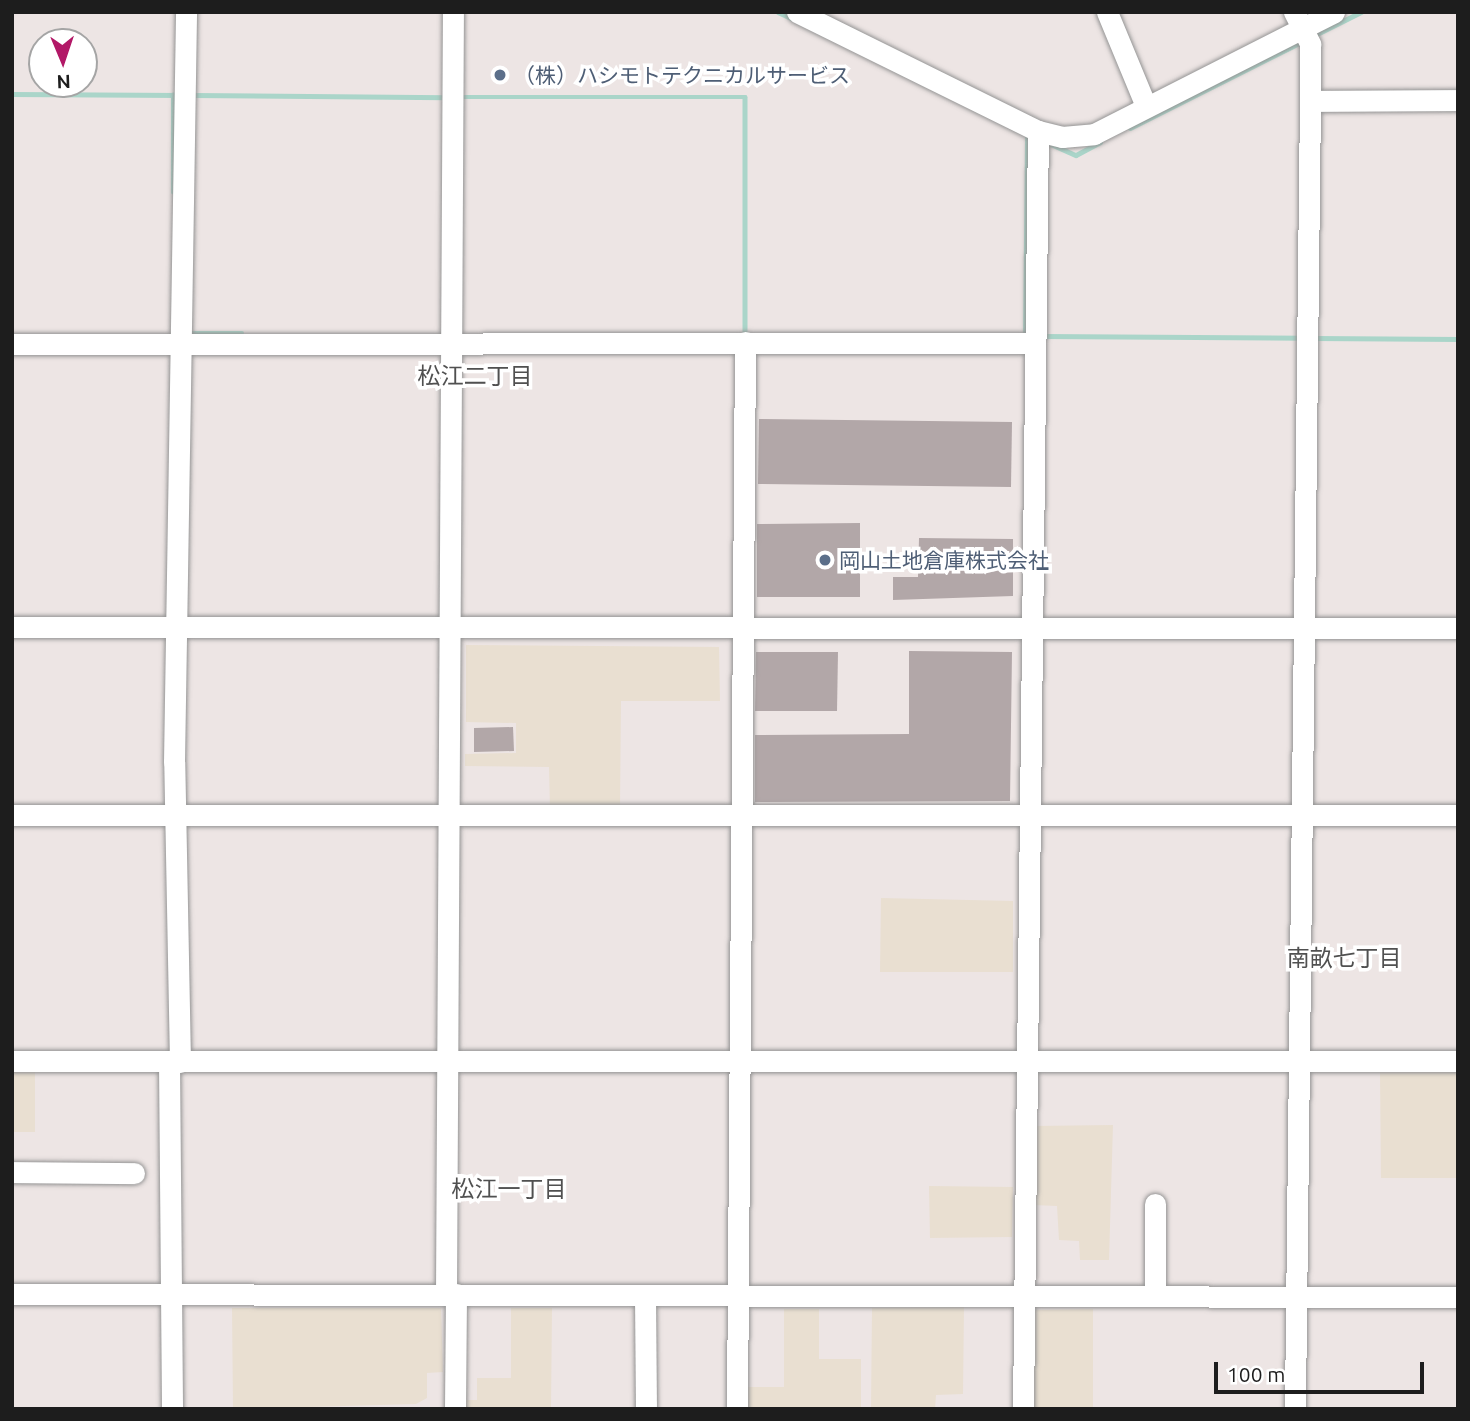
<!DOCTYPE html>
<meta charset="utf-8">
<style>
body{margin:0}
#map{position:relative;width:1470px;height:1421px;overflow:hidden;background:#ede5e4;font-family:Ubuntu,"Noto Sans JP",sans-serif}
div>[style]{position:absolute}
.farmland>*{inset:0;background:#e9dfd1}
.stream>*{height:4.5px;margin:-2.25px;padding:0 2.25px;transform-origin:2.25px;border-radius:2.25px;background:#aad5c9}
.building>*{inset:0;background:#b2a7a8}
.roads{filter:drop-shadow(0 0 2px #949494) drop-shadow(0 0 2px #949494)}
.minor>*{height:21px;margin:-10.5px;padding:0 10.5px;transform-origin:10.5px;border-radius:10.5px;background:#fff}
.dots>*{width:19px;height:19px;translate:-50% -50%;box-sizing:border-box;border:4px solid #fff;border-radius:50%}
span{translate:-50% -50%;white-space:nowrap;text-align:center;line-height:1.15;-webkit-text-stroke:7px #fff;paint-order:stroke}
.service-label{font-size:21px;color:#4e5e75}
.left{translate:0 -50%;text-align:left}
.neighbourhood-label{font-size:23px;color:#505050}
.frame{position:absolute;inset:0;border:14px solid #1d1d1d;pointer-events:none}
.north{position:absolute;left:28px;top:28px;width:70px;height:70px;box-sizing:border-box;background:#fff;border:2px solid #a5a5a5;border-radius:50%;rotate:178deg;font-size:19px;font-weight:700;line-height:28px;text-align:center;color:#1d1d1d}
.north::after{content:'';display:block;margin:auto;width:24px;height:32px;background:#b21867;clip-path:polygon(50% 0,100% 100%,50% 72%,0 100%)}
.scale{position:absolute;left:1214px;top:1362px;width:210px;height:32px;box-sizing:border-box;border:4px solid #1d1d1d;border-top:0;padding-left:9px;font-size:21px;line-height:24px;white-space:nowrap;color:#1d1d1d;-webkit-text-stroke:5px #fff;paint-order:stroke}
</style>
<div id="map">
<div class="farmland">
<i style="clip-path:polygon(466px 645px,719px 647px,720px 701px,621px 701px,620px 809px,550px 809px,549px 767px,465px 766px,465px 754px,516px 753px,516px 723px,466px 722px)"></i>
<i style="clip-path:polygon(881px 898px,1013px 901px,1013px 972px,880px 972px)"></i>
<i style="clip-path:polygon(12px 1071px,35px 1072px,35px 1132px,12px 1132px)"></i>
<i style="clip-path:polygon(1380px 1071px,1458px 1072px,1458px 1178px,1381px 1178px)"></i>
<i style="clip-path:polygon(1113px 1125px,1109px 1260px,1080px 1260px,1079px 1241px,1059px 1240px,1057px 1206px,1033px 1205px,1034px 1126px)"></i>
<i style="clip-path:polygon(929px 1186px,1013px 1187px,1012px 1237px,930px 1238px)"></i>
<i style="clip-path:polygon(964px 1307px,963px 1394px,936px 1395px,935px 1409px,871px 1409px,872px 1308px)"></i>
<i style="clip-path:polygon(232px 1308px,441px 1308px,443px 1372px,427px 1373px,427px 1398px,416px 1404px,233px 1409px)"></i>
<i style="clip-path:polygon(511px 1308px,552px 1308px,551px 1409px,461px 1409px,461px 1400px,477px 1400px,477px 1378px,511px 1378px)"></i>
<i style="clip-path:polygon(784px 1309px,819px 1309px,819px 1359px,861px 1359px,861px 1409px,744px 1409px,744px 1387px,784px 1387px)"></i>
<i style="clip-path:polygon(1093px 1309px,1093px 1409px,1029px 1409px,1030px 1310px)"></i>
</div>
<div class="stream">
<i style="left:778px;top:12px;width:14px;rotate:25deg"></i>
<i style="left:1311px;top:37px;width:56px;rotate:-26.6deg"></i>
<i style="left:12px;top:94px;width:168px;rotate:0.3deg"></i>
<i style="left:192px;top:95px;width:254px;rotate:0.5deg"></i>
<i style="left:460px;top:97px;width:285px"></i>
<i style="left:745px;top:97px;width:237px;rotate:90deg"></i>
<i style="left:1130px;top:128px;width:191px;rotate:-26.7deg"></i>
<i style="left:1051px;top:144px;width:27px;rotate:24deg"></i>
<i style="left:1076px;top:155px;width:27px;rotate:-28deg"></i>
<i style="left:173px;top:192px;width:97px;rotate:-90deg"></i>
<i style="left:188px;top:333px;width:54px"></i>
<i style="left:1025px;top:336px;width:202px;rotate:-89.4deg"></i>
<i style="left:1042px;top:336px;width:261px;rotate:0.4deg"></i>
<i style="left:1315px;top:338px;width:143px;rotate:0.4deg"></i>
</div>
<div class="building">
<i style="clip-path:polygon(759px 419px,1012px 422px,1011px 487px,758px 484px)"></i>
<i style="clip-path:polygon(860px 523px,860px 597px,757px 597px,757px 524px)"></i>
<i style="clip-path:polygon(919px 538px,1013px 539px,1013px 596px,893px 600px,893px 577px,918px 577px)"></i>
<i style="clip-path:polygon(909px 651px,1012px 652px,1010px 801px,755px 802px,755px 735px,909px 734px)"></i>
<i style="clip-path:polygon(756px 652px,838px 652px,837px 711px,755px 711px)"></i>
<i style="clip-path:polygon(513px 727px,514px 751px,474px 752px,474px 728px)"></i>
</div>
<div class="roads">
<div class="minor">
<i style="left:797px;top:12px;width:269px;rotate:26.3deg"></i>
<i style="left:1038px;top:131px;width:25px;rotate:14deg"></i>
<i style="left:1062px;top:137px;width:32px;rotate:-5deg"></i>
<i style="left:1094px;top:134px;width:269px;rotate:-26.9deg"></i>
<i style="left:1107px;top:12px;width:102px;rotate:67.5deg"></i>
<i style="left:1294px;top:12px;width:36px;rotate:63deg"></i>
<i style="left:1310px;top:44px;width:57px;rotate:90deg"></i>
<i style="left:1310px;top:101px;width:1308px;rotate:90.66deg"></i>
<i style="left:1310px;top:101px;width:148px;rotate:-0.4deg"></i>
<i style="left:12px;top:344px;width:1023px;rotate:-0.06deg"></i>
<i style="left:12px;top:627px;width:1446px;rotate:0.04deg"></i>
<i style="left:12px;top:815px;width:1446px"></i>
<i style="left:12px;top:1061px;width:1446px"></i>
<i style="left:169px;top:1062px;width:347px;rotate:89.5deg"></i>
<i style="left:180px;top:1062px;width:300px;rotate:-91.1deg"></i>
<i style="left:174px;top:762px;width:750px;rotate:-89.08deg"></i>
<i style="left:12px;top:1172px;width:122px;rotate:0.5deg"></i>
<i style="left:1155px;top:1204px;width:92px;rotate:90deg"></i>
<i style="left:12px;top:1294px;width:1446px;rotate:0.12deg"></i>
<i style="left:446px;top:1294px;width:1282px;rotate:-89.69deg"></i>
<i style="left:645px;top:1296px;width:113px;rotate:89.5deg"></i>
<i style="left:455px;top:1409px;width:115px;rotate:-89.5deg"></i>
<i style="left:737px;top:1409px;width:1067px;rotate:-89.57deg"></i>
<i style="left:1023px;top:1409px;width:1278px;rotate:-89.33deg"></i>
</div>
</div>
<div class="dots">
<i style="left:500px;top:75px;background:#5c6f8a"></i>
<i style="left:825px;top:560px;background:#5c6f8a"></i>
</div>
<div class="service-label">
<span class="left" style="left:514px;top:75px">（株）ハシモトテクニカルサービス</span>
<span class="left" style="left:839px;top:560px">岡山土地倉庫株式会社</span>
</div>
<div class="neighbourhood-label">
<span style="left:475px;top:376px">松江二丁目</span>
<span style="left:1344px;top:958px">南畝七丁目</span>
<span style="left:509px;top:1189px">松江一丁目</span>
</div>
<div class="frame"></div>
<div class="north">N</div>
<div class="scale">100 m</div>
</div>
